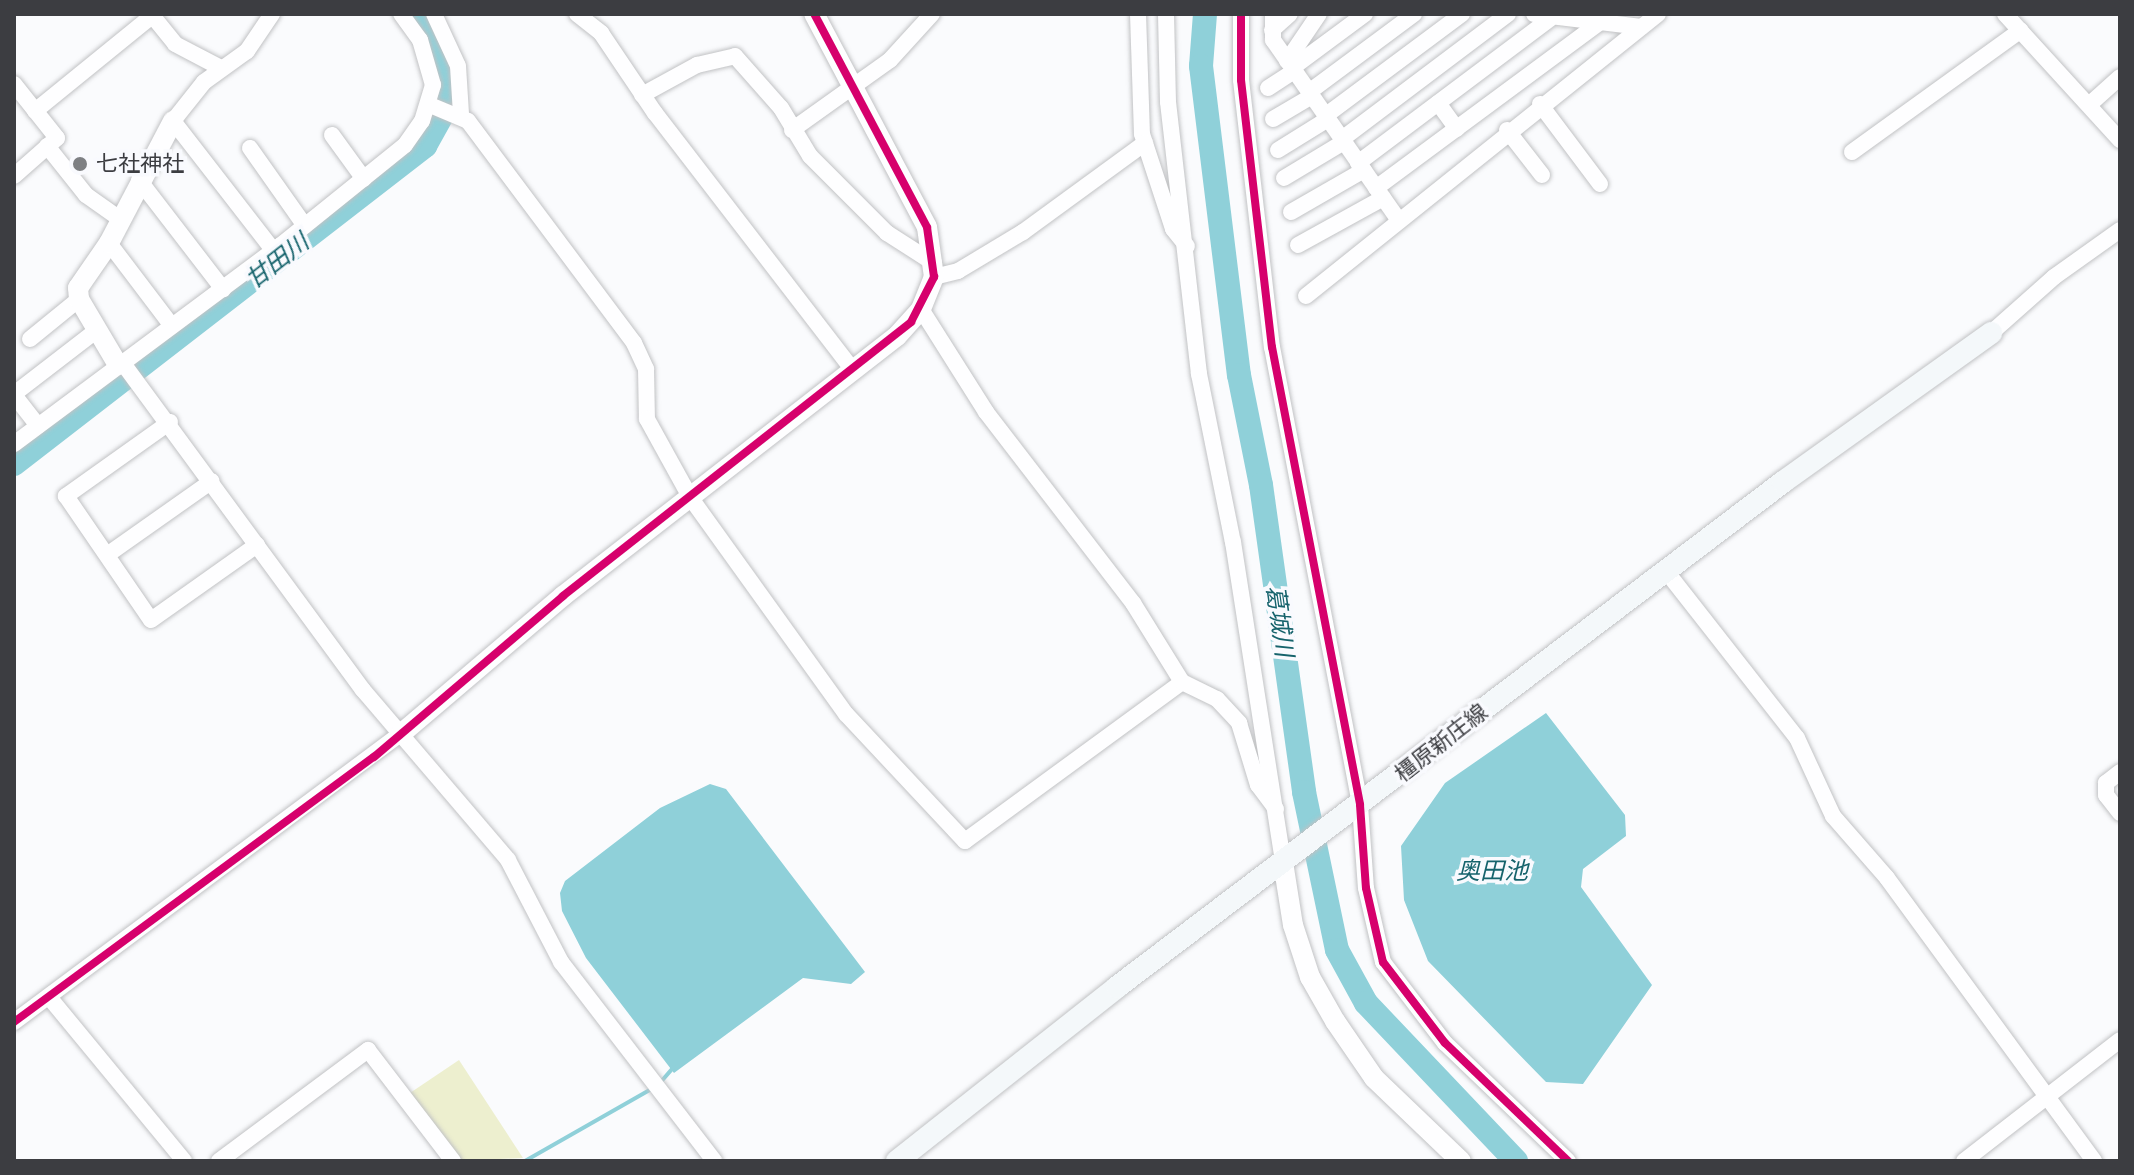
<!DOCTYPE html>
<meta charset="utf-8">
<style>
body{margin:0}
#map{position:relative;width:2134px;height:1175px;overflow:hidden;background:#fafbfd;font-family:"Archivo Narrow","Noto Sans JP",sans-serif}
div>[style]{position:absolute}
.green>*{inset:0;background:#edefcf}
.water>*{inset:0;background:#8fd0d9}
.stream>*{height:4px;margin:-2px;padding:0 2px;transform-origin:2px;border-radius:2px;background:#8fd0d9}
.river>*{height:24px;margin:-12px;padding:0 12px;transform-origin:12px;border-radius:12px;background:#8fd0d9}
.roads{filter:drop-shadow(0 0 2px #c1c2c4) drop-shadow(0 0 2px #c1c2c4)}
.minor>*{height:16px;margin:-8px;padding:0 8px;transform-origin:8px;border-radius:8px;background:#fefeff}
.tertiary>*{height:20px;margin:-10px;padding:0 10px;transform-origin:10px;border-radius:10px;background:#fefeff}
.secondary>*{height:22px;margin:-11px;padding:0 11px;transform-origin:11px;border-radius:11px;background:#f4f8fa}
.cycleway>*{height:8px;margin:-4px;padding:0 4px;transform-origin:4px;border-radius:4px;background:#d6006c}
.dots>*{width:22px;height:22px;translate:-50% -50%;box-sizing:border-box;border:4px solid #f9fafe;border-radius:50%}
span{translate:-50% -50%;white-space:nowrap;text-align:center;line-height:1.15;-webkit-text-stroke:7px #f9fafe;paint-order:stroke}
.poi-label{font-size:22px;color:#3c3d41}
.left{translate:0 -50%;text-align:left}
.street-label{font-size:22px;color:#3c3d41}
.water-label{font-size:24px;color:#16636c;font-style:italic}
.frame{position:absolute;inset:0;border:16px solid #3c3d41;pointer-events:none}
</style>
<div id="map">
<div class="green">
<i style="clip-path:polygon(459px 1060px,523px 1158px,457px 1161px,407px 1095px)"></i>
</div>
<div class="water">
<i style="clip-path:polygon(1546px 713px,1625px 815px,1626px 836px,1583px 869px,1581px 887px,1652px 985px,1583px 1084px,1546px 1082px,1428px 961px,1404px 900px,1401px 846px,1445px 783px)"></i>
<i style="clip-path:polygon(710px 784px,726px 789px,865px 972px,851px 984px,803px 978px,674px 1073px,586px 958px,562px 911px,560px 893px,565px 881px,660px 808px)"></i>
</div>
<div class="stream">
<i style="left:659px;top:1084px;width:23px;rotate:-49deg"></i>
<i style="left:525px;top:1161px;width:145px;rotate:-29.7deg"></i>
</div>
<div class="river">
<i style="left:1205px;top:14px;width:52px;rotate:94.4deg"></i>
<i style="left:1201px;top:66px;width:311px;rotate:83deg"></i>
<i style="left:1239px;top:375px;width:112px;rotate:78.7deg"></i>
<i style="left:1261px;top:485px;width:310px;rotate:82deg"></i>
<i style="left:1304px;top:792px;width:161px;rotate:78.2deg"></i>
<i style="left:1337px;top:950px;width:60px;rotate:61.3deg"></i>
<i style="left:1366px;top:1003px;width:218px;rotate:46.5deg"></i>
<i style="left:14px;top:464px;width:520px;rotate:-37.73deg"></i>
<i style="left:425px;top:146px;width:37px;rotate:-61deg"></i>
<i style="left:443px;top:114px;width:35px;rotate:-83deg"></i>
<i style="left:447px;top:79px;width:31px;rotate:-103deg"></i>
<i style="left:440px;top:49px;width:41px;rotate:-122.2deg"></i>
</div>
<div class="roads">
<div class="minor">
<i style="left:151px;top:14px;width:38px;rotate:51deg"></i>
<i style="left:175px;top:44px;width:52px;rotate:27.6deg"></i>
<i style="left:272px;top:14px;width:45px;rotate:124deg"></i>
<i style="left:247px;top:51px;width:53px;rotate:144.2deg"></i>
<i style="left:204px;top:82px;width:50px;rotate:128.5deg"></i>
<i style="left:173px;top:121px;width:165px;rotate:52.2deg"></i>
<i style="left:434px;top:14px;width:57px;rotate:65.2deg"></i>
<i style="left:458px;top:66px;width:48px;rotate:86.4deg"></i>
<i style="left:577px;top:14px;width:31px;rotate:38deg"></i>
<i style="left:601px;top:33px;width:97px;rotate:56deg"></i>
<i style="left:655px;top:113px;width:324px;rotate:52.4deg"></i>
<i style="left:1138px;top:14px;width:120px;rotate:88.1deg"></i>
<i style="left:1142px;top:134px;width:100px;rotate:71.9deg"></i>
<i style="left:1173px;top:229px;width:22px;rotate:51deg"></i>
<i style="left:1166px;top:14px;width:88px;rotate:88.7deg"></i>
<i style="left:1168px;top:102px;width:274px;rotate:83.5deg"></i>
<i style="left:1199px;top:374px;width:171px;rotate:78.6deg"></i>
<i style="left:1233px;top:542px;width:324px;rotate:81.1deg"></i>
<i style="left:1241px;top:14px;width:66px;rotate:90deg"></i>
<i style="left:1241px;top:80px;width:269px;rotate:83.4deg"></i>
<i style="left:1272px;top:347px;width:466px;rotate:79.1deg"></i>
<i style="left:1360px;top:805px;width:83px;rotate:85.9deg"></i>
<i style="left:1366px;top:888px;width:76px;rotate:77.1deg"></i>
<i style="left:1383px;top:962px;width:102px;rotate:52.6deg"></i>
<i style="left:1445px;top:1043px;width:170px;rotate:43.8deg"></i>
<i style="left:1273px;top:14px;width:26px;rotate:90deg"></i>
<i style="left:1273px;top:40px;width:217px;rotate:55.1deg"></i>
<i style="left:1534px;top:14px;width:108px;rotate:6.9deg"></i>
<i style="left:2005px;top:14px;width:171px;rotate:47.6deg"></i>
<i style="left:1272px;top:30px;width:24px;rotate:-42deg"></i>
<i style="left:1287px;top:61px;width:57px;rotate:-55.8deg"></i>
<i style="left:1292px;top:68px;width:91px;rotate:-36.5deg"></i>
<i style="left:14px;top:84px;width:69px;rotate:51.5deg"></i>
<i style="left:57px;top:138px;width:57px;rotate:138.5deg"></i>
<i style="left:1268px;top:88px;width:31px;rotate:-33deg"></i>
<i style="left:1309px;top:92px;width:131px;rotate:-36.6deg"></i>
<i style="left:642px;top:95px;width:63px;rotate:-28.6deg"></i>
<i style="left:697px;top:65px;width:39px;rotate:-13deg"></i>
<i style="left:735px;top:56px;width:69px;rotate:48.5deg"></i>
<i style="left:781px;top:108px;width:56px;rotate:58.9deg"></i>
<i style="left:810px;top:156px;width:109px;rotate:45deg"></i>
<i style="left:887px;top:233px;width:56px;rotate:32.6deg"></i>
<i style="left:1438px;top:103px;width:32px;rotate:54deg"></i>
<i style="left:1540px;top:104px;width:100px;rotate:53.1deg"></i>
<i style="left:2090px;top:104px;width:40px;rotate:-42deg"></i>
<i style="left:430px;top:105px;width:41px;rotate:22.8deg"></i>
<i style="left:468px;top:121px;width:277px;rotate:53.2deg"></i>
<i style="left:634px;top:343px;width:29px;rotate:65deg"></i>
<i style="left:646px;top:369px;width:50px;rotate:88.9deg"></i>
<i style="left:647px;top:419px;width:89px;rotate:61.1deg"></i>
<i style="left:690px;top:497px;width:267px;rotate:54.3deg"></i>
<i style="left:846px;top:714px;width:174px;rotate:46.9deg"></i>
<i style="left:965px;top:841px;width:269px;rotate:-36.2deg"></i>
<i style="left:35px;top:111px;width:151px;rotate:-39.1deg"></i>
<i style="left:1325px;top:116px;width:171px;rotate:-36.7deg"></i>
<i style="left:1273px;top:119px;width:45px;rotate:-30.5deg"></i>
<i style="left:792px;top:130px;width:120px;rotate:-35.5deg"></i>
<i style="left:890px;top:60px;width:62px;rotate:-47.6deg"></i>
<i style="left:1507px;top:130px;width:57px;rotate:52.1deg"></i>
<i style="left:332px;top:135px;width:54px;rotate:54deg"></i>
<i style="left:1342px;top:139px;width:208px;rotate:-37deg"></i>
<i style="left:47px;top:146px;width:63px;rotate:51.5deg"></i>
<i style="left:86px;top:195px;width:42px;rotate:35.2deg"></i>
<i style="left:250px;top:148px;width:95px;rotate:54.8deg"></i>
<i style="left:1278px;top:150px;width:59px;rotate:-31.8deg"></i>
<i style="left:1852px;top:152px;width:208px;rotate:-35.8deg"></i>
<i style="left:1358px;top:163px;width:240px;rotate:-36.9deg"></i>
<i style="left:1284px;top:178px;width:70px;rotate:-31deg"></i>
<i style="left:139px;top:180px;width:138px;rotate:52.4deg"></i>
<i style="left:1376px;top:188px;width:276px;rotate:-36.5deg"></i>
<i style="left:1291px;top:212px;width:84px;rotate:-29.9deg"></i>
<i style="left:109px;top:243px;width:104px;rotate:52.8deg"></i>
<i style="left:1298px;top:245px;width:97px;rotate:-28.9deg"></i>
<i style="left:934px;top:277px;width:25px;rotate:-14deg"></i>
<i style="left:958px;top:271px;width:76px;rotate:-31deg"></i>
<i style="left:1023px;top:232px;width:151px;rotate:-36.1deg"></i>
<i style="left:1306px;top:296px;width:451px;rotate:-38.7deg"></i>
<i style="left:921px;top:309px;width:122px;rotate:57.7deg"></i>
<i style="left:986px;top:412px;width:241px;rotate:52.4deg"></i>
<i style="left:1133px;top:603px;width:93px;rotate:58.2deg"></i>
<i style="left:1182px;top:682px;width:39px;rotate:26deg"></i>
<i style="left:1217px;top:699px;width:33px;rotate:47deg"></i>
<i style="left:1239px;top:723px;width:65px;rotate:73deg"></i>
<i style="left:1258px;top:785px;width:30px;rotate:53deg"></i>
<i style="left:1991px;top:333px;width:84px;rotate:-41.6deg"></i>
<i style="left:2054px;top:277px;width:81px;rotate:-35.5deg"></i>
<i style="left:30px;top:339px;width:63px;rotate:-39.2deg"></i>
<i style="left:122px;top:362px;width:407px;rotate:53.7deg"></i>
<i style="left:363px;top:690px;width:223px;rotate:49.5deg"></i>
<i style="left:508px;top:860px;width:115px;rotate:62.5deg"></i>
<i style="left:561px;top:962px;width:251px;rotate:52.4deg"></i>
<i style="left:14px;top:394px;width:105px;rotate:-37.6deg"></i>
<i style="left:14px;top:395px;width:39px;rotate:52deg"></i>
<i style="left:170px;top:422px;width:128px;rotate:144.6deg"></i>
<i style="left:66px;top:496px;width:150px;rotate:55.6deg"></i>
<i style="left:151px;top:620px;width:130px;rotate:-35.3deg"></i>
<i style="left:14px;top:444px;width:333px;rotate:-36.7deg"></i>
<i style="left:281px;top:245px;width:159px;rotate:-38.9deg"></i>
<i style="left:405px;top:145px;width:29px;rotate:-55deg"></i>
<i style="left:422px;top:121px;width:38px;rotate:-73deg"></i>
<i style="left:433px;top:85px;width:47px;rotate:-106.1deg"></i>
<i style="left:420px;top:40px;width:32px;rotate:-126deg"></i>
<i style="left:107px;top:555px;width:128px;rotate:-35.2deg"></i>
<i style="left:1666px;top:571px;width:212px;rotate:51.9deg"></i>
<i style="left:1797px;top:738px;width:86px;rotate:65.2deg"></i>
<i style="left:1833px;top:816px;width:82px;rotate:48.9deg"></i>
<i style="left:1887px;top:878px;width:351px;rotate:53.8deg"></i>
<i style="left:2120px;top:772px;width:18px;rotate:142deg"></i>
<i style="left:2106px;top:783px;width:12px;rotate:90deg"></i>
<i style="left:2106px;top:795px;width:23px;rotate:52deg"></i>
<i style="left:49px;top:997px;width:212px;rotate:50.5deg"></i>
<i style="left:14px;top:1022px;width:482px;rotate:-36.7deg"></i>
<i style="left:219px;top:1161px;width:186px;rotate:-36.7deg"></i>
<i style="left:368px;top:1050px;width:140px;rotate:52.6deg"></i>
<i style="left:1964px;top:1161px;width:197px;rotate:-37.8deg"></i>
</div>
<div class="tertiary">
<i style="left:118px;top:365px;width:77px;rotate:-120.6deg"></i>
<i style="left:79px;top:299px;width:11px;rotate:-95deg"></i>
<i style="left:78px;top:288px;width:55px;rotate:-55.4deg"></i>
<i style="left:109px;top:243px;width:138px;rotate:-62.3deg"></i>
<i style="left:401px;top:734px;width:213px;rotate:-40.4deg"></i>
<i style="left:563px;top:596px;width:423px;rotate:-37.9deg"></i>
<i style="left:897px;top:336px;width:36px;rotate:-48deg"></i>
<i style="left:921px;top:309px;width:35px;rotate:-68deg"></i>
<i style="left:934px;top:277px;width:50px;rotate:-98deg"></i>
<i style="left:927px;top:227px;width:241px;rotate:-117.9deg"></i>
<i style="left:1283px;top:862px;width:64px;rotate:81deg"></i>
<i style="left:1293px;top:925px;width:55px;rotate:71.9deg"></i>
<i style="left:1310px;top:977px;width:51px;rotate:60.4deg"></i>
<i style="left:1335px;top:1021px;width:69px;rotate:55.6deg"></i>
<i style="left:1374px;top:1078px;width:120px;rotate:43.7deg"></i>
</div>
<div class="secondary">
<i style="left:897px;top:1161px;width:280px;rotate:-38.3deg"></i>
<i style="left:1117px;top:987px;width:836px;rotate:-37.17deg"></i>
<i style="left:1783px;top:482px;width:256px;rotate:-35.6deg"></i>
</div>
</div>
<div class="cycleway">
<i style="left:1241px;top:14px;width:66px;rotate:90deg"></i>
<i style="left:1241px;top:80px;width:269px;rotate:83.4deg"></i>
<i style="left:1272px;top:347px;width:466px;rotate:79.1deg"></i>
<i style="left:1360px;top:805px;width:83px;rotate:85.9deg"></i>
<i style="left:1366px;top:888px;width:76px;rotate:77.1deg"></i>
<i style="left:1383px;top:962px;width:102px;rotate:52.6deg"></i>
<i style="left:1445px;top:1043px;width:170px;rotate:43.8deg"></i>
<i style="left:14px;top:1022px;width:447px;rotate:-36.4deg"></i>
<i style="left:374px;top:757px;width:248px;rotate:-40.4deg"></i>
<i style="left:563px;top:596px;width:443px;rotate:-38.2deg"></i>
<i style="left:911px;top:322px;width:51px;rotate:-62.9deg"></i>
<i style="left:934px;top:277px;width:50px;rotate:-98deg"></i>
<i style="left:927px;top:227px;width:241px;rotate:-117.9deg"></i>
</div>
<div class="dots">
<i style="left:80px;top:164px;background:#7e8083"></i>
</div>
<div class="poi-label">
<span class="left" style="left:96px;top:164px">七社神社</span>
</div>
<div class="street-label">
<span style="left:1441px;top:743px;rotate:-38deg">橿原新庄線</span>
</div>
<div class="water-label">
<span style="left:277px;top:261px;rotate:-38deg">甘田川</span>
<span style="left:1280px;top:621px;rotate:82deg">葛城川</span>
<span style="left:1492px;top:871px">奥田池</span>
</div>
<div class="frame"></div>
</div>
